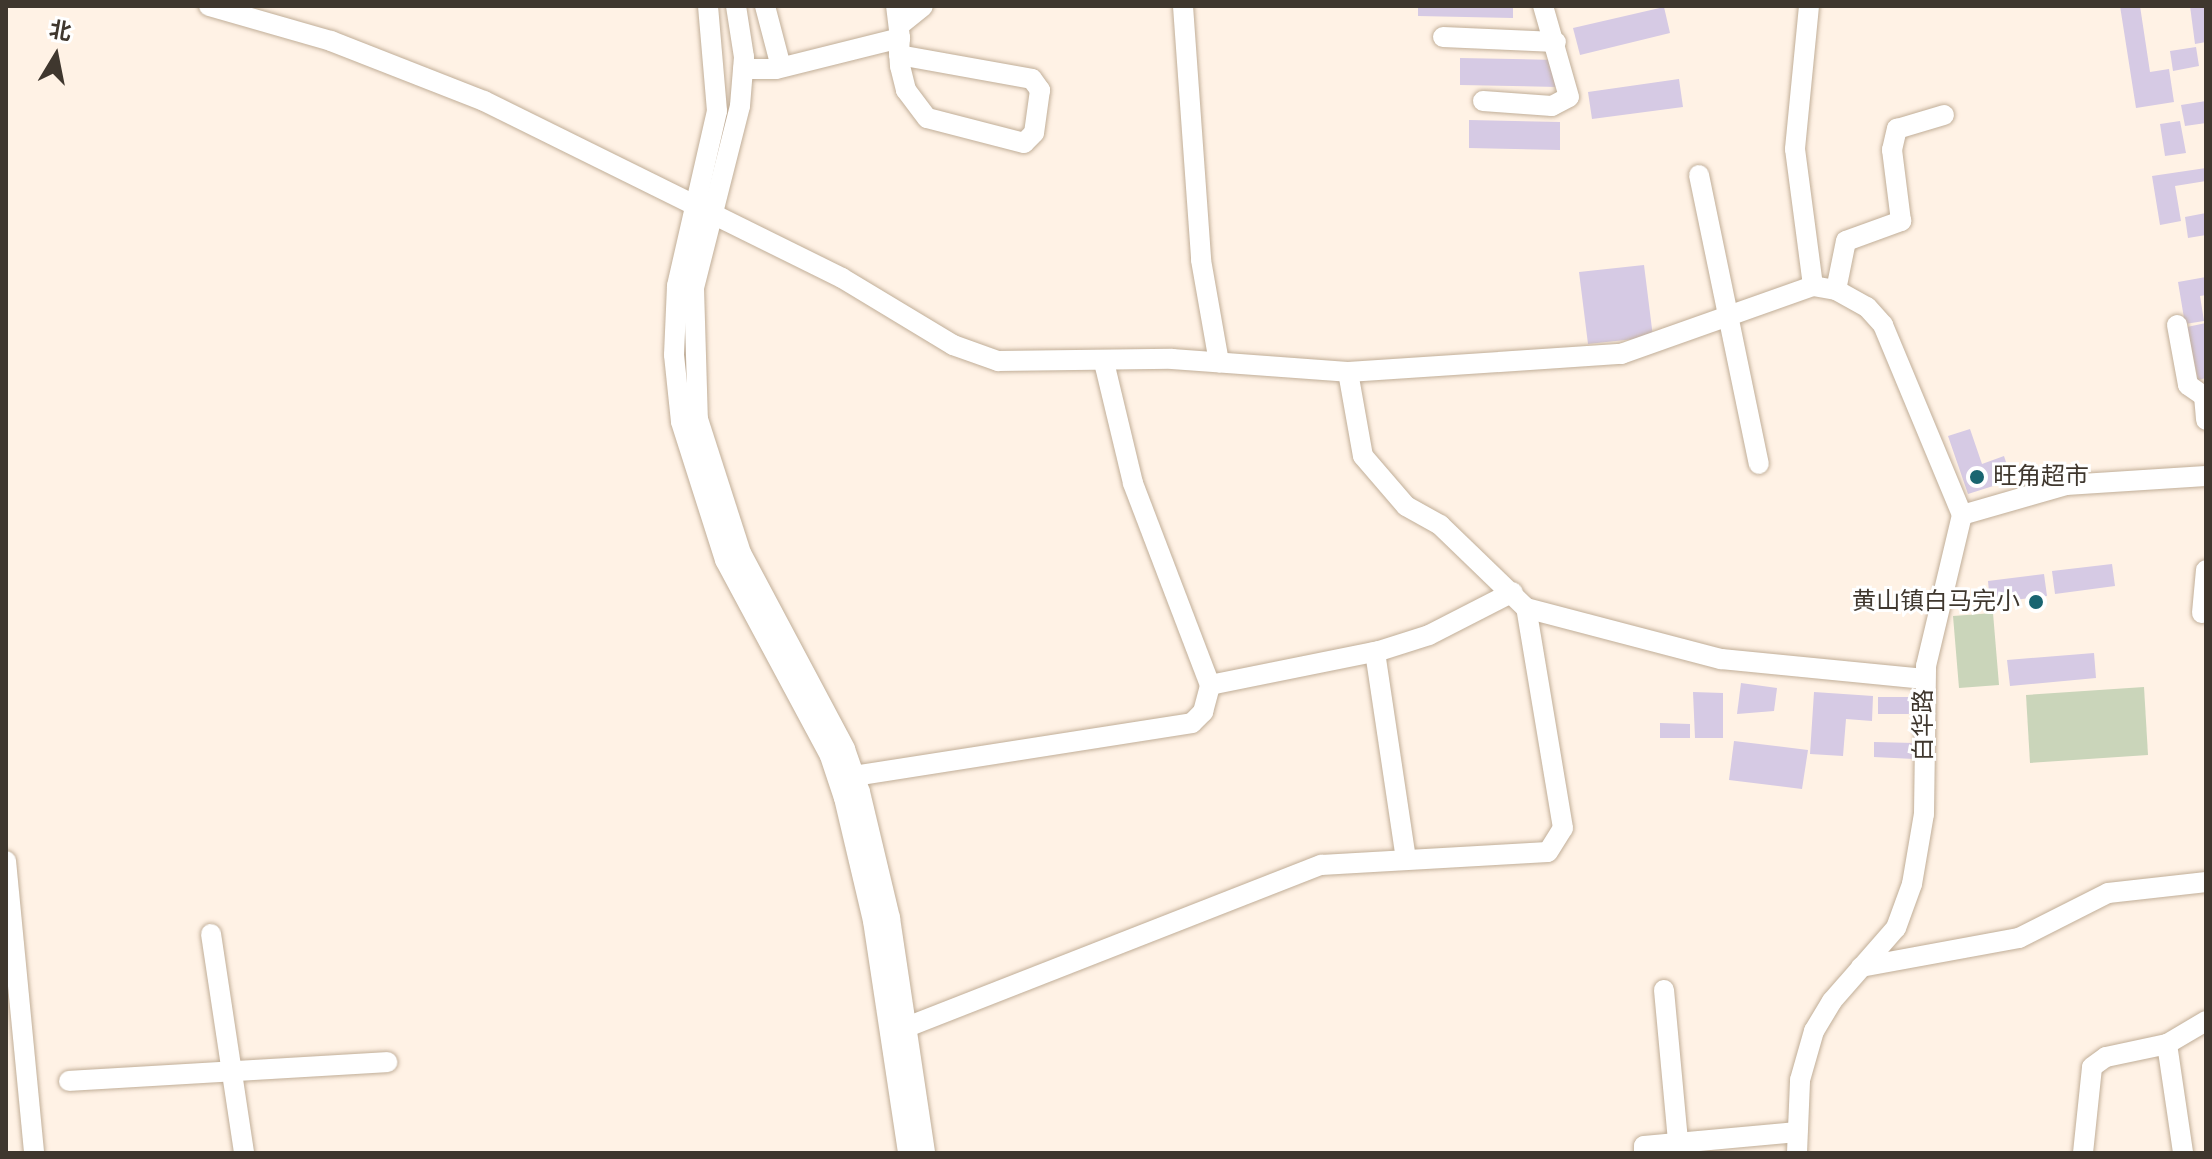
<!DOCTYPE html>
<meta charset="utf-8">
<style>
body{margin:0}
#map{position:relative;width:2212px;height:1159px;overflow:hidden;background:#fff2e5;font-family:"Sofia Sans Condensed","Noto Sans SC",sans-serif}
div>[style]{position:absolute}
.green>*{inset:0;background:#cad5ba}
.building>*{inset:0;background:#d6cae4}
.roads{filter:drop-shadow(0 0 2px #c1ae98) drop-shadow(0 0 2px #c1ae98)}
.minor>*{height:20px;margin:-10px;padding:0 10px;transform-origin:10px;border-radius:10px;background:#fff}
.dots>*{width:22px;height:22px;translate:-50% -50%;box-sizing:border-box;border:4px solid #fff;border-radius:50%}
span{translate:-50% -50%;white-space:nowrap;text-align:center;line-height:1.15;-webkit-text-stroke:6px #fff;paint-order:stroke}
.poi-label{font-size:24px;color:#3f372e}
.left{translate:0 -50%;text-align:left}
.right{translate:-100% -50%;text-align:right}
.street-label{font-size:24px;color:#3f372e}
.frame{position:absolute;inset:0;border:8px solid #3f372e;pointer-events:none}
.north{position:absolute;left:16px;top:16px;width:80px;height:80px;-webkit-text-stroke:6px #fff;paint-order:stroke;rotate:10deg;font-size:22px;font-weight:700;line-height:32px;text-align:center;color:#3f372e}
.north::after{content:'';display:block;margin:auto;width:28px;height:36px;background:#3f372e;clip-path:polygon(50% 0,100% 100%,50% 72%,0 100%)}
</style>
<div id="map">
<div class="green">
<i style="clip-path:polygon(1993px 613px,1999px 685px,1959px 688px,1953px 616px)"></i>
<i style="clip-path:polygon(2144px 687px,2148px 755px,2030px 763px,2026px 695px)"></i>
</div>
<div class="building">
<i style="clip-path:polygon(1418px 6px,1513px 6px,1513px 18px,1418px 16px)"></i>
<i style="clip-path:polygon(2120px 6px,2140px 6px,2150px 72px,2169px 69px,2174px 102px,2136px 108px)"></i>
<i style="clip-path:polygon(2190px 6px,2206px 6px,2206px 42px,2195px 44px)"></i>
<i style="clip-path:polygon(1664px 7px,1670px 33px,1580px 55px,1573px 28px)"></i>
<i style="clip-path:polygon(2196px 47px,2199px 66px,2173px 71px,2170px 51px)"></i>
<i style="clip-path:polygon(1460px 58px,1558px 60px,1558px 87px,1460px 85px)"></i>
<i style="clip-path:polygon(1679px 79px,1683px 107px,1592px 119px,1588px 92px)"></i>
<i style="clip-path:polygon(2206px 101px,2206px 123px,2185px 126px,2181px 105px)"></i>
<i style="clip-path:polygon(1469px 120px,1560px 122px,1560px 150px,1469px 148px)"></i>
<i style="clip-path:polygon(2180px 121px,2186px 153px,2165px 156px,2160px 124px)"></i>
<i style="clip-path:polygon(2206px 168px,2206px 181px,2175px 186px,2181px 221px,2160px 225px,2152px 176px)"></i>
<i style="clip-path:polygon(2206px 213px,2206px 235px,2188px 238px,2185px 217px)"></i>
<i style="clip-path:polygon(1644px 265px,1653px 337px,1588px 344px,1579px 272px)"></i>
<i style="clip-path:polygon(2206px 277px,2206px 295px,2200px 296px,2204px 321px,2185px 324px,2178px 282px)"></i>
<i style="clip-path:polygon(2206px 323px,2206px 378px,2198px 380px,2187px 327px)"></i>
<i style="clip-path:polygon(1970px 429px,1982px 464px,2004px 456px,2012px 480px,1968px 494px,1948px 436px)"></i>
<i style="clip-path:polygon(2112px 564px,2115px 586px,2055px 594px,2052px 571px)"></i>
<i style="clip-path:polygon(2044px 574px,2047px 596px,1990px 603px,1988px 581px)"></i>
<i style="clip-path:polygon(2094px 653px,2096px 678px,2010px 686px,2007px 660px)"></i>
<i style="clip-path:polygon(1741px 683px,1777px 688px,1774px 711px,1737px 714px)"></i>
<i style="clip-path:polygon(1693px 692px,1723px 693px,1723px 738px,1695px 738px)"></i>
<i style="clip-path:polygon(1814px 692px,1873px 696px,1872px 721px,1846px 719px,1843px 756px,1810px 754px)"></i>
<i style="clip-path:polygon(1878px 697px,1909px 697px,1909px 714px,1878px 714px)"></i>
<i style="clip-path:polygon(1660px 723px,1690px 724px,1690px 738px,1660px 738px)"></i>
<i style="clip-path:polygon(1734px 741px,1808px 750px,1802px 789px,1729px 780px)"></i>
<i style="clip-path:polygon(1874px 742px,1914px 743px,1914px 759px,1874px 757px)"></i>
</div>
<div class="roads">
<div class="minor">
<i style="left:209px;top:6px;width:127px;rotate:16deg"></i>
<i style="left:331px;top:41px;width:164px;rotate:21.4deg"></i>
<i style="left:484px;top:101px;width:399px;rotate:26.3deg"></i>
<i style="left:842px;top:278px;width:130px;rotate:31.1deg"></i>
<i style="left:953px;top:345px;width:48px;rotate:19.6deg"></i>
<i style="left:998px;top:361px;width:174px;rotate:-0.7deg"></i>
<i style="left:1172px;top:359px;width:176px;rotate:4.2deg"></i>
<i style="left:1348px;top:372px;width:274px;rotate:-3.8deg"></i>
<i style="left:1621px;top:354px;width:204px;rotate:-19.5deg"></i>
<i style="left:1813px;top:286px;width:23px;rotate:10deg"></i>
<i style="left:1836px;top:290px;width:35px;rotate:29deg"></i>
<i style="left:1867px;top:307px;width:24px;rotate:48deg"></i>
<i style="left:1883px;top:325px;width:206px;rotate:67.4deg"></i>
<i style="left:708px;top:6px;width:105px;rotate:85.1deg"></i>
<i style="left:717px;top:111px;width:180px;rotate:102.9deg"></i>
<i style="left:677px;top:286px;width:69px;rotate:92.5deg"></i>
<i style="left:674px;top:355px;width:67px;rotate:84deg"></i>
<i style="left:681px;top:422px;width:145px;rotate:72.3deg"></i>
<i style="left:725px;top:560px;width:222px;rotate:61.8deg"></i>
<i style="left:830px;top:756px;width:44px;rotate:71.6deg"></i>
<i style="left:844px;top:798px;width:126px;rotate:76.7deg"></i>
<i style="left:873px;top:921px;width:235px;rotate:81.4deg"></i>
<i style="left:736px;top:6px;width:52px;rotate:81.1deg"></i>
<i style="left:744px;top:57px;width:49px;rotate:94.7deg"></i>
<i style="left:740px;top:106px;width:188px;rotate:104.2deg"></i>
<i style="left:694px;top:288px;width:131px;rotate:88.3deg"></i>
<i style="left:698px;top:419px;width:141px;rotate:72.2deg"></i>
<i style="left:741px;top:553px;width:222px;rotate:62deg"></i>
<i style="left:845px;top:749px;width:46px;rotate:70.8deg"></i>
<i style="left:860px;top:792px;width:130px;rotate:76.6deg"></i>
<i style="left:890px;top:918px;width:238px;rotate:81.5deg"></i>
<i style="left:765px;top:6px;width:63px;rotate:75.3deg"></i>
<i style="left:1183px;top:6px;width:255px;rotate:85.9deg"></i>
<i style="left:1201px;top:260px;width:104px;rotate:80deg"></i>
<i style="left:1809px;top:6px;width:144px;rotate:95.6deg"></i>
<i style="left:1795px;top:149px;width:138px;rotate:82.5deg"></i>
<i style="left:901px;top:24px;width:28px;rotate:-39deg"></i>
<i style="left:1443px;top:37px;width:113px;rotate:2.5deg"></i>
<i style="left:899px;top:55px;width:135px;rotate:10.2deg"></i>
<i style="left:1032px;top:79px;width:14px;rotate:54deg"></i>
<i style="left:1040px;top:90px;width:43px;rotate:97.9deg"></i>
<i style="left:1034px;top:133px;width:14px;rotate:135deg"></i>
<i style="left:1024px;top:143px;width:100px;rotate:-165.5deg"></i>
<i style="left:927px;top:118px;width:35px;rotate:-127deg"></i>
<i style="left:906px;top:90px;width:25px;rotate:-104deg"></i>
<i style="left:900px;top:66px;width:14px;rotate:-94deg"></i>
<i style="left:899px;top:52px;width:14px;rotate:-86deg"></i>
<i style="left:743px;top:69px;width:33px"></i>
<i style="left:776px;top:69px;width:128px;rotate:-14deg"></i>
<i style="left:900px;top:38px;width:32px;rotate:-97deg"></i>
<i style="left:1483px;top:101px;width:69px;rotate:4.1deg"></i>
<i style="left:1552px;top:106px;width:19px;rotate:-28deg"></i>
<i style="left:1569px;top:97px;width:95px;rotate:-105.9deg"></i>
<i style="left:1699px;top:175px;width:295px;rotate:78.3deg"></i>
<i style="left:1836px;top:290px;width:50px;rotate:-78.5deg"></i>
<i style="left:1846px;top:241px;width:59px;rotate:-20deg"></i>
<i style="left:1901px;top:221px;width:72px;rotate:-97.2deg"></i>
<i style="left:1892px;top:150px;width:22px;rotate:-77deg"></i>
<i style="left:1897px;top:129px;width:49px;rotate:-16.6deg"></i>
<i style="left:2177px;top:325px;width:61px;rotate:79.6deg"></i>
<i style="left:2188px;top:385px;width:19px;rotate:35deg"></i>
<i style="left:2204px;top:396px;width:24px;rotate:85deg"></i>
<i style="left:1348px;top:372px;width:85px;rotate:79.9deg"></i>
<i style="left:1363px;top:456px;width:66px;rotate:49.3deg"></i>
<i style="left:1406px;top:506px;width:39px;rotate:29deg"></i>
<i style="left:1440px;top:525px;width:120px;rotate:44deg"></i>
<i style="left:1526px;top:608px;width:202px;rotate:14.7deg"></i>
<i style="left:1721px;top:659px;width:205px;rotate:5.6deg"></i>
<i style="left:2202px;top:613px;width:43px;rotate:-84.7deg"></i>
<i style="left:1375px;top:652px;width:209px;rotate:81.5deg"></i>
<i style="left:1210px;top:685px;width:172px;rotate:-11.4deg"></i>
<i style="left:1379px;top:651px;width:52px;rotate:-17.7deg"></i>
<i style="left:1429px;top:635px;width:94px;rotate:-27.1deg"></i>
<i style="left:854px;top:776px;width:342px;rotate:-8.9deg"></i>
<i style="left:1192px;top:723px;width:16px;rotate:-45deg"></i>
<i style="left:1203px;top:712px;width:28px;rotate:-75deg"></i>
<i style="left:1210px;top:685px;width:216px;rotate:-110.9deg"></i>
<i style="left:1133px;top:483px;width:124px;rotate:-103.5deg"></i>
<i style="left:6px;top:861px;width:293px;rotate:84.5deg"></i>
<i style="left:211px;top:934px;width:221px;rotate:81.4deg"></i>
<i style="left:1861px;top:967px;width:161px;rotate:-10.4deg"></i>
<i style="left:2019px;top:938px;width:100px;rotate:-26.8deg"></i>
<i style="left:2108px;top:893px;width:99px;rotate:-6.4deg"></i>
<i style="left:1664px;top:990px;width:153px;rotate:84.7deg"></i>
<i style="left:907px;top:1027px;width:445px;rotate:-21.4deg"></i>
<i style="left:1321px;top:865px;width:227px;rotate:-3.3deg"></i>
<i style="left:1548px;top:852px;width:28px;rotate:-58deg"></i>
<i style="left:1563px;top:828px;width:223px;rotate:-99.5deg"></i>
<i style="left:2167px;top:1044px;width:110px;rotate:81.6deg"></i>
<i style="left:69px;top:1081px;width:319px;rotate:-3.4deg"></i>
<i style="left:1644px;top:1153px;width:7px;rotate:-90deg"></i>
<i style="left:1644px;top:1146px;width:154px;rotate:-5.2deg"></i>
<i style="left:1797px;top:1153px;width:73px;rotate:-87.6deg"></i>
<i style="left:1800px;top:1080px;width:51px;rotate:-74.1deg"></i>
<i style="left:1814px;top:1031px;width:35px;rotate:-59deg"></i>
<i style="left:1832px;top:1001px;width:97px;rotate:-48.8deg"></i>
<i style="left:1896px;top:928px;width:47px;rotate:-70deg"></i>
<i style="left:1912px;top:884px;width:71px;rotate:-80.3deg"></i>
<i style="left:1924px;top:814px;width:148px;rotate:-89.2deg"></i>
<i style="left:1926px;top:666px;width:155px;rotate:-76.6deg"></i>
<i style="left:1962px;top:515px;width:108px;rotate:-16.1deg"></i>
<i style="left:2066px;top:485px;width:140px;rotate:-3.7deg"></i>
<i style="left:2083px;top:1153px;width:86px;rotate:-84deg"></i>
<i style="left:2092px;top:1067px;width:17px;rotate:-36deg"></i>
<i style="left:2106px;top:1057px;width:62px;rotate:-12deg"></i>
<i style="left:2167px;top:1044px;width:45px;rotate:-30.5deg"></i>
</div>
</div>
<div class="dots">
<i style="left:1977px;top:477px;background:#1a6570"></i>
<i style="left:2036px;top:602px;background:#1a6570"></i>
</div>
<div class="poi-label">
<span class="left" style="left:1993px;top:477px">旺角超市</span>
<span class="right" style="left:2020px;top:602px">黄山镇白马完小</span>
</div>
<div class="street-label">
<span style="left:1924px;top:725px;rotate:-90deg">白华路</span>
</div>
<div class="frame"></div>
<div class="north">北</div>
</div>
